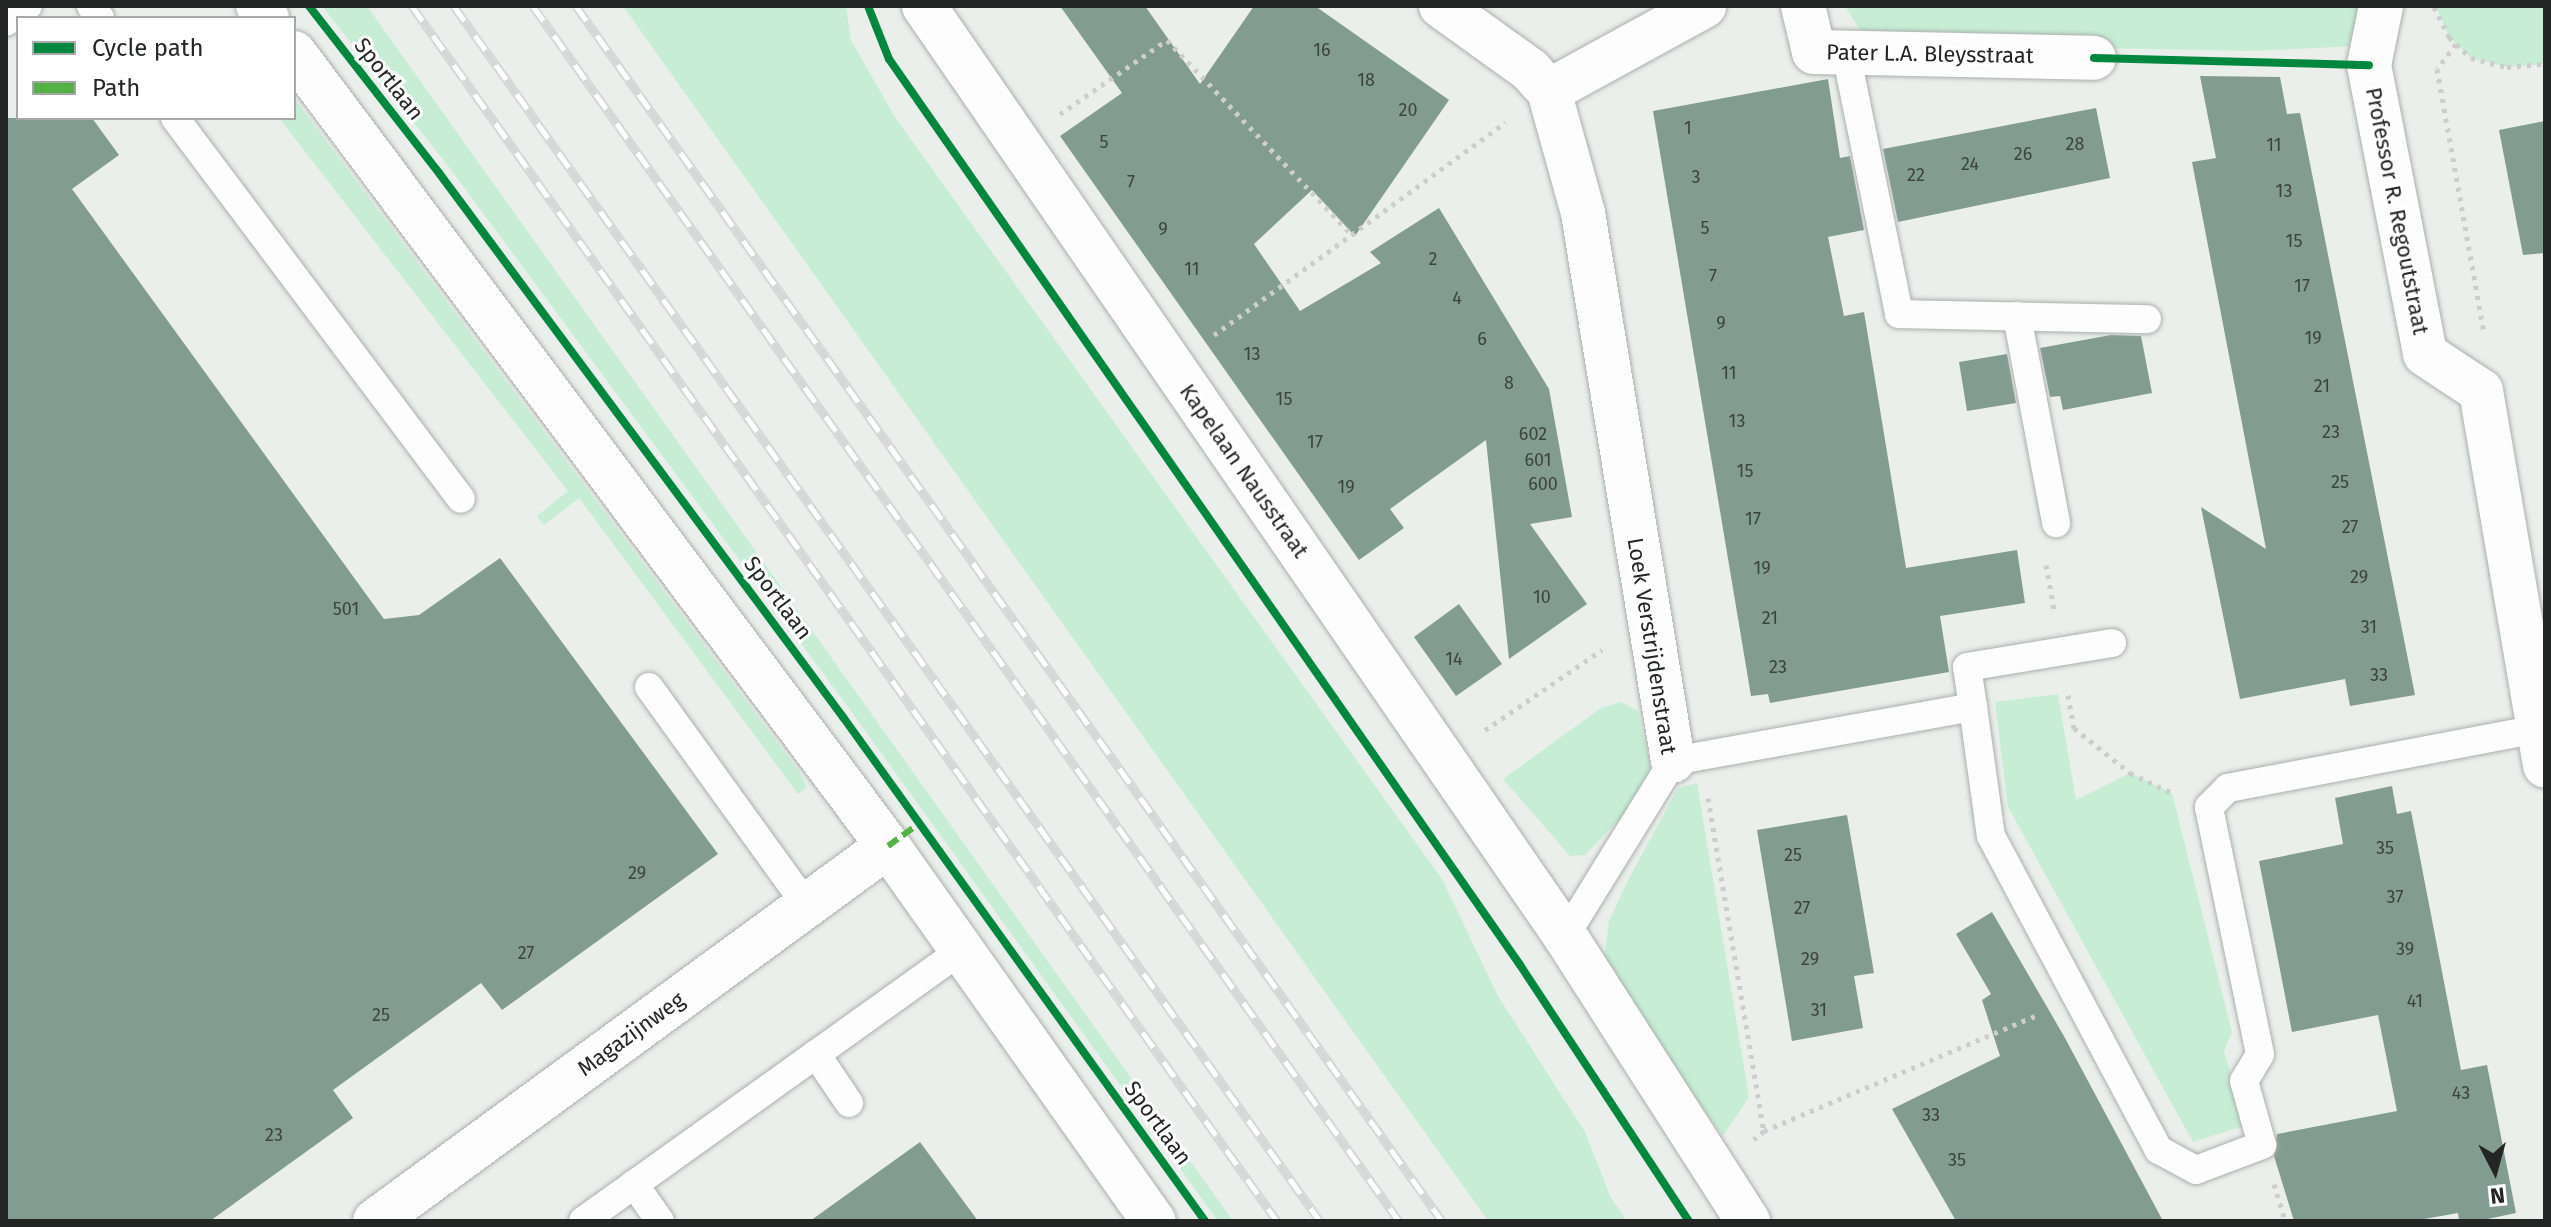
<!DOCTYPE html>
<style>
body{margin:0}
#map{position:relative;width:2551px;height:1227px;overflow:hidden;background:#eaefec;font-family:"Fira Sans",sans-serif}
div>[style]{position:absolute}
.green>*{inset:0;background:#c7eed5}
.building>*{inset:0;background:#839c91}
.path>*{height:5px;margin-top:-2.5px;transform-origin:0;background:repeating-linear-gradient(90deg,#cdcdcd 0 4px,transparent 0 10px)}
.roads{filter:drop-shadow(0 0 2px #abafad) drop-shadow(0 0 2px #abafad)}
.lane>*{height:28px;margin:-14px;padding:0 14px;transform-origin:14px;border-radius:14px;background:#fcfdfc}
.street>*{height:44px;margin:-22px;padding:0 22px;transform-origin:22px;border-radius:22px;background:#fcfdfc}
.secondary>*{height:44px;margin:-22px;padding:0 22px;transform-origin:22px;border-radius:22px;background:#fcfdfc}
.rail>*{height:9px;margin-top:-4.5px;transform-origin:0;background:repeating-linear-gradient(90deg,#fff 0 18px,#d6d7d7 0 36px);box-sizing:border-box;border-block:2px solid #d6d7d7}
.quiet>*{height:6px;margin-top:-3px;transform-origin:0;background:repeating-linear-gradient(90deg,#55b245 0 12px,transparent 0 18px)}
.cycleway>*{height:8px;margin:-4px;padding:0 4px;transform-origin:4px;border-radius:4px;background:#00873e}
span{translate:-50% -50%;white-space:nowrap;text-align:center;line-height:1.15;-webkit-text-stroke:6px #fff;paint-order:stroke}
.number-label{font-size:18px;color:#3c4440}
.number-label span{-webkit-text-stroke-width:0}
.street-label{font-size:22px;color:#242625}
.frame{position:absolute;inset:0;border:8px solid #242625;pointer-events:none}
.legend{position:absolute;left:16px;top:16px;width:280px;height:104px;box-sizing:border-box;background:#fff;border:2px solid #a7a8a8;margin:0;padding:10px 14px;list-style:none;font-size:24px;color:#242625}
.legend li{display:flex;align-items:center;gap:16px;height:40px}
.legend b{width:40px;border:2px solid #a7a8a8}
.north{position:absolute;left:2455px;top:1131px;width:80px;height:80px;-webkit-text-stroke:6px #fff;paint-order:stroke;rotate:174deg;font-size:22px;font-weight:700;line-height:32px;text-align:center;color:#242625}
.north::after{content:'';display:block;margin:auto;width:28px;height:36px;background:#242625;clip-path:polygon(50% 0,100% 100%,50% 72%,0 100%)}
</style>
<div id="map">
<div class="green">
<i style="clip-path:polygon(322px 6px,367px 6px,1233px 1221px,1218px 1221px,851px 711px,449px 167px)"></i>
<i style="clip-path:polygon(623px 6px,846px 6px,851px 40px,895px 117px,1442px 879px,1498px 996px,1585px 1132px,1610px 1196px,1627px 1221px,1488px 1221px)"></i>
<i style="clip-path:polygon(1845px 6px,2359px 6px,2358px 46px,2254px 51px,1898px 44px,1862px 34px)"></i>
<i style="clip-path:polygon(2436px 6px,2545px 6px,2545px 64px,2507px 67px,2471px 58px,2449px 37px)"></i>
<i style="clip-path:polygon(294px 98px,800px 773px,807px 787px,798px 794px,579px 498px,544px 525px,537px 516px,568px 491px,279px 118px,294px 118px)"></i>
<i style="clip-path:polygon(2058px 694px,2076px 800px,2130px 773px,2172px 793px,2232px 1032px,2224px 1051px,2247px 1125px,2193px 1142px,2008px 807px,1995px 702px)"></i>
<i style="clip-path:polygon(1621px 702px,1638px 711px,1654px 784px,1585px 855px,1570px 856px,1503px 779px,1601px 708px)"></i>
<i style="clip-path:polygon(1697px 783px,1749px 1097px,1723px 1136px,1617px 988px,1604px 960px,1609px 921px,1628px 880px,1678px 788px)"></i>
</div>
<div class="building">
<i style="clip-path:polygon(1060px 6px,1145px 6px,1200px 84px,1254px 6px,1315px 6px,1449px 100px,1355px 236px,1312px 190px,1254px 244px,1300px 311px,1381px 263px,1370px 252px,1439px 208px,1549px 389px,1572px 517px,1530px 524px,1587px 604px,1509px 659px,1486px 440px,1390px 509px,1404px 528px,1359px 560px,1060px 136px,1122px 93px)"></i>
<i style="clip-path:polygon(2200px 76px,2280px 77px,2287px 114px,2300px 113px,2415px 695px,2350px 706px,2345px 679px,2240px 699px,2201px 507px,2266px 549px,2192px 162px,2216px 158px)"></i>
<i style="clip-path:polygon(1828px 79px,1840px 158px,1850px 156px,1864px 230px,1828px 237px,1844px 316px,1864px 312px,1906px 568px,2017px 550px,2025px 603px,1940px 616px,1949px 672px,1770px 703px,1768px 694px,1751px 696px,1653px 111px)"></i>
<i style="clip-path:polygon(2096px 108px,2110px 178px,1898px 222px,1883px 149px)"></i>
<i style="clip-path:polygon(6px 118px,92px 118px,119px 155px,72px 189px,384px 619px,419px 615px,500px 558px,718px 854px,502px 1010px,481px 983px,333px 1090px,353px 1118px,210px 1221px,6px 1221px)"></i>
<i style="clip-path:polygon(2545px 121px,2545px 253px,2523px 255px,2499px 130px)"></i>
<i style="clip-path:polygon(2111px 335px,2141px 336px,2152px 393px,2063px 410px,2060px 396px,2050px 397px,2040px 348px)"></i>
<i style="clip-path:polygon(2007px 354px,2016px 403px,1967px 411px,1959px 362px)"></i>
<i style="clip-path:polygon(1459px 604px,1502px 664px,1456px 696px,1414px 637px)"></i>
<i style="clip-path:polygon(2392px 786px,2397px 814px,2411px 811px,2461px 1070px,2487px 1065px,2516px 1213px,2478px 1221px,2459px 1221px,2458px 1213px,2413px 1221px,2294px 1221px,2274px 1156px,2277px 1134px,2397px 1111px,2378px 1015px,2292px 1032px,2259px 861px,2343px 844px,2335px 798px)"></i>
<i style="clip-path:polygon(1847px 815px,1874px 973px,1854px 976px,1863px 1028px,1792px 1041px,1757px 830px)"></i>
<i style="clip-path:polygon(1992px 912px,2065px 1038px,2163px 1221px,1956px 1221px,1892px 1109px,2000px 1056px,1982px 1000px,1991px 994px,1956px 934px)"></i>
<i style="clip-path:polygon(920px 1142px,978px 1221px,810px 1221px)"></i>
</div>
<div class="path">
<i style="left:2434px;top:7px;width:34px;rotate:63deg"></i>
<i style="left:2449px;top:37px;width:30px;rotate:44deg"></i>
<i style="left:2471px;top:58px;width:37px;rotate:14deg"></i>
<i style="left:2507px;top:67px;width:38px;rotate:-5deg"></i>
<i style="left:2456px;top:44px;width:31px;rotate:127deg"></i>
<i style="left:2437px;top:69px;width:267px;rotate:79.9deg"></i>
<i style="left:1060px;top:114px;width:130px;rotate:-34.7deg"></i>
<i style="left:1167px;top:40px;width:269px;rotate:46.5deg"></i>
<i style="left:1214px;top:335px;width:361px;rotate:-36.1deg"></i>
<i style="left:2046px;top:565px;width:46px;rotate:79.9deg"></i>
<i style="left:2068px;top:695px;width:34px;rotate:80deg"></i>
<i style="left:2074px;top:728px;width:72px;rotate:38.8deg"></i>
<i style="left:2130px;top:773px;width:44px;rotate:25.4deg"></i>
<i style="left:1485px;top:730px;width:142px;rotate:-34.4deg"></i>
<i style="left:1708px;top:798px;width:338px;rotate:80.5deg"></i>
<i style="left:1764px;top:1131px;width:13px;rotate:141deg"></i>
<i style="left:1764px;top:1131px;width:299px;rotate:-23deg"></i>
<i style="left:2274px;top:1184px;width:39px;rotate:73deg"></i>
</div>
<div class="roads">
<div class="lane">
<i style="left:91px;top:6px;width:15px;rotate:53deg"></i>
<i style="left:6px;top:22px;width:27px;rotate:-36deg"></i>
<i style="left:1846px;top:53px;width:266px;rotate:78.5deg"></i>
<i style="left:1899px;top:314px;width:248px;rotate:1.2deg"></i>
<i style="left:175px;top:118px;width:476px;rotate:53.1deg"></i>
<i style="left:2017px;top:316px;width:211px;rotate:79.3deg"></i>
<i style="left:649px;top:687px;width:270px;rotate:54.2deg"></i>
<i style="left:1973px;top:707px;width:40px;rotate:-98.5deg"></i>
<i style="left:1967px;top:667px;width:147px;rotate:-9.4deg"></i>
<i style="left:1565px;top:936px;width:206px;rotate:-58.3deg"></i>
<i style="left:1673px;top:761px;width:305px;rotate:-10.2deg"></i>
<i style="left:1973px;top:707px;width:130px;rotate:82.1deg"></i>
<i style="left:1991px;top:836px;width:356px;rotate:61.9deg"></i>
<i style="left:2159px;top:1150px;width:42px;rotate:28.4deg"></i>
<i style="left:2196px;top:1170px;width:71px;rotate:-20.7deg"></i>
<i style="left:2262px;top:1145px;width:66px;rotate:-105.7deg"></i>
<i style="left:2244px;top:1081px;width:31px;rotate:-59deg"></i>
<i style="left:2260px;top:1054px;width:252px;rotate:-101.7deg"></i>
<i style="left:2209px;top:807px;width:27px;rotate:-45deg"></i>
<i style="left:2228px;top:788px;width:316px;rotate:-10.8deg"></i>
<i style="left:816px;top:1054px;width:59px;rotate:56deg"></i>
<i style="left:634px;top:1184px;width:45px;rotate:54.9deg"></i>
<i style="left:583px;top:1221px;width:465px;rotate:-35.6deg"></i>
</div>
<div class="street">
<i style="left:924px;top:6px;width:1130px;rotate:55.42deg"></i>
<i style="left:1565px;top:936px;width:339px;rotate:57.3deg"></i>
<i style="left:1441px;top:6px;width:110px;rotate:35.7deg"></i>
<i style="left:1530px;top:70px;width:28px;rotate:48deg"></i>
<i style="left:1549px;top:91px;width:177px;rotate:-28.7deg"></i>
<i style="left:1803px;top:6px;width:47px;rotate:76.6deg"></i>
<i style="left:1814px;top:52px;width:280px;rotate:1.2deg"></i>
<i style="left:2381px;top:6px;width:60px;rotate:101.5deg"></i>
<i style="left:2369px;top:65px;width:294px;rotate:79deg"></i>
<i style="left:2425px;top:354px;width:67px;rotate:33.5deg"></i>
<i style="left:2481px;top:391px;width:380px;rotate:80.3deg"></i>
<i style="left:1549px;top:91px;width:127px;rotate:74.4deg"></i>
<i style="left:1583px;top:213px;width:555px;rotate:80.67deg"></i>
<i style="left:375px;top:1221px;width:635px;rotate:-36.17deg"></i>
</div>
<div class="secondary">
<i style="left:258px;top:6px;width:15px;rotate:53deg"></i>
<i style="left:294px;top:53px;width:991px;rotate:53.16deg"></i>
<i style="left:888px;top:846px;width:460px;rotate:54.7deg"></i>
</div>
</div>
<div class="rail">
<i style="left:412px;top:6px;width:1491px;rotate:54.55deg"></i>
<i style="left:454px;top:6px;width:1492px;rotate:54.52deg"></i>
<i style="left:533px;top:6px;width:1492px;rotate:54.52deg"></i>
<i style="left:576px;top:6px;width:1492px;rotate:54.52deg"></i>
</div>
<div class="quiet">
<i style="left:888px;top:846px;width:41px;rotate:-36deg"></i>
</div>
<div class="cycleway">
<i style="left:309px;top:6px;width:212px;rotate:52.1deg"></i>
<i style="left:439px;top:173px;width:678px;rotate:53.4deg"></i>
<i style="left:843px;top:717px;width:621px;rotate:54.31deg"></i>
<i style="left:868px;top:6px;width:57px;rotate:68.4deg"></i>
<i style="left:889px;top:59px;width:1104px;rotate:55.14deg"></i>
<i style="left:1520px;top:965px;width:307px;rotate:56.6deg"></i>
<i style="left:2094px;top:58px;width:275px;rotate:1.5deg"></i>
</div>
<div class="number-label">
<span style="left:1322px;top:50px">16</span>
<span style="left:1366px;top:80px">18</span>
<span style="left:1408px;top:110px">20</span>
<span style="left:1688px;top:128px">1</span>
<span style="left:1104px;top:142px">5</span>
<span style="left:2075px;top:144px">28</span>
<span style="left:2274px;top:145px">11</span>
<span style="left:2023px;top:154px">26</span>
<span style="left:1970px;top:164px">24</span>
<span style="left:1916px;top:175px">22</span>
<span style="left:1696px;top:177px">3</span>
<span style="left:1131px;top:182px">7</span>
<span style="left:2284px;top:191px">13</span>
<span style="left:1705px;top:228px">5</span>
<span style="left:1163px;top:229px">9</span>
<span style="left:2294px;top:241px">15</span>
<span style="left:1433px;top:259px">2</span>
<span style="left:1192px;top:269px">11</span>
<span style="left:1713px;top:276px">7</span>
<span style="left:2302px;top:286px">17</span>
<span style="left:1457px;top:298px">4</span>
<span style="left:1721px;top:323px">9</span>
<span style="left:2313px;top:338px">19</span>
<span style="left:1482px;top:339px">6</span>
<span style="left:1252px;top:354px">13</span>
<span style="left:1729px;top:373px">11</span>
<span style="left:1509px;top:383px">8</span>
<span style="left:2322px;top:386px">21</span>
<span style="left:1284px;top:399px">15</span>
<span style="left:1737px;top:421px">13</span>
<span style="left:2331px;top:432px">23</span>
<span style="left:1533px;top:434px">602</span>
<span style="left:1315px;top:442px">17</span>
<span style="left:1538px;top:460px">601</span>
<span style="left:1745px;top:471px">15</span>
<span style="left:2340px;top:482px">25</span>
<span style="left:1543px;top:484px">600</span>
<span style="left:1346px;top:487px">19</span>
<span style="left:1753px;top:519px">17</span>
<span style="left:2350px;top:527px">27</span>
<span style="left:1762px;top:568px">19</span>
<span style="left:2359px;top:577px">29</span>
<span style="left:1542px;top:597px">10</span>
<span style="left:346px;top:609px">501</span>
<span style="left:1770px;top:618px">21</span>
<span style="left:2369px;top:627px">31</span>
<span style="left:1454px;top:659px">14</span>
<span style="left:1778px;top:667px">23</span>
<span style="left:2379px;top:675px">33</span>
<span style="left:2385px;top:848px">35</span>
<span style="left:1793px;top:855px">25</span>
<span style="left:637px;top:873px">29</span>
<span style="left:2395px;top:897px">37</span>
<span style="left:1802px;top:908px">27</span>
<span style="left:2405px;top:949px">39</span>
<span style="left:526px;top:953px">27</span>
<span style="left:1810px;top:959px">29</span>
<span style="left:2415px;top:1001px">41</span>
<span style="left:1819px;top:1010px">31</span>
<span style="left:381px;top:1015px">25</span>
<span style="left:2461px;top:1093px">43</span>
<span style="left:1931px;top:1115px">33</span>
<span style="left:274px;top:1135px">23</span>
<span style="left:1957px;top:1160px">35</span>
</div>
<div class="street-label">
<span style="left:1930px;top:54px;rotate:1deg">Pater L.A. Bleysstraat</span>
<span style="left:389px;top:79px;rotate:52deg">Sportlaan</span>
<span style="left:2397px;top:211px;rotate:79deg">Professor R. Regoutstraat</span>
<span style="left:1244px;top:471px;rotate:55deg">Kapelaan Nausstraat</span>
<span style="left:778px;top:598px;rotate:53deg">Sportlaan</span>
<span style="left:1652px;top:646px;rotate:81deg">Loek Verstrijdenstraat</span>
<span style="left:631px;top:1034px;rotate:-36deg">Magazijnweg</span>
<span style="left:1158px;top:1123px;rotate:54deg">Sportlaan</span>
</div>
<div class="frame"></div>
<ul class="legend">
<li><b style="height:10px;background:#00873e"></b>Cycle path</li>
<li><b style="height:10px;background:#55b245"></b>Path</li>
</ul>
<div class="north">N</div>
</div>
